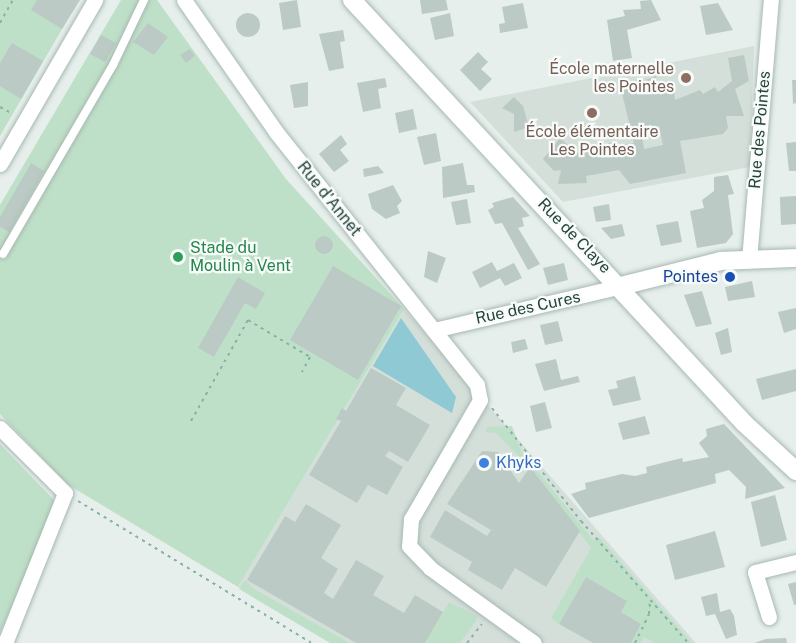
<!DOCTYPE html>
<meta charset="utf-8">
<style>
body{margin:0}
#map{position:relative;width:796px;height:643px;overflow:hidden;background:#e6efeb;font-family:"Public Sans",sans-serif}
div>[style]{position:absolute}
.built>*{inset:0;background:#d4dfda}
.green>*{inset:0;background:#bfe0c8}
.water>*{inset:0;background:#8ec9d4}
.building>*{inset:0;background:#bbcac4}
.round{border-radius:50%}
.path>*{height:2px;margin-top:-1px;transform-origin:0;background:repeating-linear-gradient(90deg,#86b3a5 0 3px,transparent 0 7.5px)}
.roads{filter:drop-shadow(0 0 2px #a8b8b2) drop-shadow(0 0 2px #a8b8b2)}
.lane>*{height:8px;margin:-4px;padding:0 4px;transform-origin:4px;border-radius:4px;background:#fff}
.street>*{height:15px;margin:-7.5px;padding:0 7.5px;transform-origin:7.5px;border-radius:7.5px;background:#fff}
.secondary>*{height:18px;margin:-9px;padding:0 9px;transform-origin:9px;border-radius:9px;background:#fff}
.dots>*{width:16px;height:16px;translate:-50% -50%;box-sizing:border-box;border:3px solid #f7fbf9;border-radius:50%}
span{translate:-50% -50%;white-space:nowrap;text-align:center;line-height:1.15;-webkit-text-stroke:4.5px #f7fbf9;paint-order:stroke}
.education-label{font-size:16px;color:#785e54}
.right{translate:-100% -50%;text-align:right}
.street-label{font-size:16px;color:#24423a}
.leisure-label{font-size:16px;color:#27864d}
.left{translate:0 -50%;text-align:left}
.transit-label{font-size:16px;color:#164399}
.shop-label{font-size:16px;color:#366cbe}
</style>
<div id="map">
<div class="built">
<i style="clip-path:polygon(754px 46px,750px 167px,563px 202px,470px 102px)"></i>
<i style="clip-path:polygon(404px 309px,696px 643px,331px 643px,238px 587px)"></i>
</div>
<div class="green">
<i style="clip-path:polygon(0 0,79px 0,0 136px)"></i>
<i style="clip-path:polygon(121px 0,157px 0,286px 179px,404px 309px,238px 587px,67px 484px,0 414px,0 205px)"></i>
<i style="clip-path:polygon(512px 426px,521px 451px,594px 541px,599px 537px,692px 643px,654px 643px,644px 637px,640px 643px,631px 643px,641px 624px,621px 612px,627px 601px,586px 577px,559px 624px,551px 618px,591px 548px,530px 467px,496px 433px,486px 432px,487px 427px)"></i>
<i style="clip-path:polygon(0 444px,56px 502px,0 633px)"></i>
<i style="clip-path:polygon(245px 580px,254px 589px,350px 643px,330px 643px,239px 589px)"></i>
<i style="clip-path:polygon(449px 602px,477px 616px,476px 621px,460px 643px,425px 643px)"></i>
</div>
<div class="water">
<i style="clip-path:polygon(401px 318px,456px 397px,452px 413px,373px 366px)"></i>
</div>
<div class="building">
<i style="clip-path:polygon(37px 0,80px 0,62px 29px,31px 10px)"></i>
<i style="clip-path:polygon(297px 0,301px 27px,283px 30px,279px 3px)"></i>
<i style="clip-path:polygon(420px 0,446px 0,448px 10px,422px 14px)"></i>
<i style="clip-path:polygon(651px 0,661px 20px,627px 30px,632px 58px,613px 61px,607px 20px,625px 16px,623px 10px,641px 9px,640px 1px)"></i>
<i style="clip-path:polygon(523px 3px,528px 28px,500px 33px,499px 24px,505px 23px,502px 7px)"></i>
<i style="clip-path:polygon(718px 3px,733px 30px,706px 35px,700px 6px)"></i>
<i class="round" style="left:236px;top:13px;width:24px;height:24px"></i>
<i style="clip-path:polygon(450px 13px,454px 36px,435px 40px,430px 18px)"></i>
<i style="clip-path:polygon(148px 23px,168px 37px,154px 55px,133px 42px)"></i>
<i style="clip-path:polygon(343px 30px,345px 41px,340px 42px,344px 68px,329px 71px,319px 34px)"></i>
<i style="clip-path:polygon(101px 35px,116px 43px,105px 62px,90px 54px)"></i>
<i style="clip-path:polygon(12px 43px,43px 61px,21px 99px,0 86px,0 63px)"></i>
<i style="clip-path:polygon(190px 49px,195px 56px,186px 63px,180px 55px)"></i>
<i style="clip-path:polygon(478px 52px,488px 62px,481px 69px,492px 79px,480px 91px,460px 70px)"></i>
<i style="clip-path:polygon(evenodd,744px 55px,749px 81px,735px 89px,744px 116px,726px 116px,728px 128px,723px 134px,680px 141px,686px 173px,630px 184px,619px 170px,586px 176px,587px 183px,558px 184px,561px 170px,554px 171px,543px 159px,560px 138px,577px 153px,591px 145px,594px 150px,612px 142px,614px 146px,634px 143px,621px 89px,656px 76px,662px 93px,674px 91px,675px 100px,700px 90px,703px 94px,715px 87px,718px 92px,732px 81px,728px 58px,744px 55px,659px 126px,663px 145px,644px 149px,641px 129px,659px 126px)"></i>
<i style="clip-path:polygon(385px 78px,387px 87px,378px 89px,381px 108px,363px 112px,357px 83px)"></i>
<i style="clip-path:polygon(792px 80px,796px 80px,796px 103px,793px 104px)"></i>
<i style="clip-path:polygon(308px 82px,308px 106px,294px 108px,290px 85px)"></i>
<i style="clip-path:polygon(514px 97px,523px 106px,529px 127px,514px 132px,514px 114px,502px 108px)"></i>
<i style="clip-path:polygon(413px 109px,417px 129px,399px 133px,395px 113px)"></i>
<i style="clip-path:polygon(436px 133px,441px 161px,424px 165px,417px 137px)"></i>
<i style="clip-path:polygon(341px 135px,347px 144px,340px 150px,349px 161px,334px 172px,319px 154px)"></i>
<i style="clip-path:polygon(796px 142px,796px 171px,789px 171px,786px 143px)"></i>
<i style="clip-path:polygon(31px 163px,44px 171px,9px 232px,0 227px,0 217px)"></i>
<i style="clip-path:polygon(463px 163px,467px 185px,474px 185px,475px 192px,443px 198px,442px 167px)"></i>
<i style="clip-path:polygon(378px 166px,384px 173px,364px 177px,363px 169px)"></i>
<i style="clip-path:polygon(728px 175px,734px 194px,728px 195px,733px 234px,726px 243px,697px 248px,690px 211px,704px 208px,702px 200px,714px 191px,714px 177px)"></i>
<i style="clip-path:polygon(393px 185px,402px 201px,397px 206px,400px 213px,386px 219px,372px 209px,368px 194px)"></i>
<i style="clip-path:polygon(796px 196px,796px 224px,781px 225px,780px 197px)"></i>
<i style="clip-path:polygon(513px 197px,530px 216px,522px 218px,524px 226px,518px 228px,540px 264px,528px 270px,502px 223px,495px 224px,488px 210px,494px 207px,492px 203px)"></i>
<i style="clip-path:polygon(467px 199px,471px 223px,456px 225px,451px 202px)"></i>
<i style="clip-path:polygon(609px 204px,611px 220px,596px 222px,593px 207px)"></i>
<i style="clip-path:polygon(678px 221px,682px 242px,661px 246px,656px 225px)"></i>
<i style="clip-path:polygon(622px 224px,625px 236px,611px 239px,601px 228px)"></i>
<i class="round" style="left:315px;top:236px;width:18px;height:18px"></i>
<i style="clip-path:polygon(428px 251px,446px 258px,437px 283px,424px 277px)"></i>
<i style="clip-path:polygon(492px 262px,497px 271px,514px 263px,522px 278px,505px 286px,500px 278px,480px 288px,472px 272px)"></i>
<i style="clip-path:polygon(564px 263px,568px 280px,548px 285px,543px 268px)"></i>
<i style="clip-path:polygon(333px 266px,401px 306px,358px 380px,290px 340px)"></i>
<i style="clip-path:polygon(238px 277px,265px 293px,256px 309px,245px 303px,214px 357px,198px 348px)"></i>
<i style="clip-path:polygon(752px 281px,755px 297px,728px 301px,725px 287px)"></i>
<i style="clip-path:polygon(702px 291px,712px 324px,696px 327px,684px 295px)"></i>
<i style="clip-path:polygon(796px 308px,796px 329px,784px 333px,778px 312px)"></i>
<i style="clip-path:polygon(558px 321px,563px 341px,545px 345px,540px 325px)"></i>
<i style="clip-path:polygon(728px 328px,732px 352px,721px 355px,715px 333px)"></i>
<i style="clip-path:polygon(525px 339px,528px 349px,513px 353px,511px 342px)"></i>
<i style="clip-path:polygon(556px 359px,561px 380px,578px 376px,580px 382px,544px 391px,535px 364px)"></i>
<i style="clip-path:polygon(371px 368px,406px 388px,396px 405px,430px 425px,408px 462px,389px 451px,385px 456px,403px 467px,387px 495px,368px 485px,357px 503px,309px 475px,341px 421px,336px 419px,342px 408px,346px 411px)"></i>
<i style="clip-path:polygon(796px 369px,796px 391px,762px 400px,756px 379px)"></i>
<i style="clip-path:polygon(635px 376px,641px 400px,613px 406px,608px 390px,618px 388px,616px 381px)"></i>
<i style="clip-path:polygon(545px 402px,552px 428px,536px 432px,530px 406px)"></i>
<i style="clip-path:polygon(645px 416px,650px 434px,623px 440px,618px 423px)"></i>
<i style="clip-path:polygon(724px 424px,785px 488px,745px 499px,746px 487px,729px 470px,715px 474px,716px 483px,589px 518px,571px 494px,586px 489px,585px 483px,622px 474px,635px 476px,647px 473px,646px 467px,682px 458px,683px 462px,709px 457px,699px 443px,707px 436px,706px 429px)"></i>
<i style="clip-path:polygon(482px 451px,498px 452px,519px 483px,530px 467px,580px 531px,546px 587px,515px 568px,502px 590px,468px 570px,472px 562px,430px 537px,445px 510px,487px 536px,491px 530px,447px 504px)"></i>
<i style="clip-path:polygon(775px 495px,787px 540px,761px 547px,751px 502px)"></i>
<i style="clip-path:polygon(306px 504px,341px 525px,321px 558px,338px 569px,324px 593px,333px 599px,356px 560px,384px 576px,373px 595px,404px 613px,415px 595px,443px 612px,425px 643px,356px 643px,247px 580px,285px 516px,295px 522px)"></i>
<i style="clip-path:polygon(715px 531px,725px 567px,675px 580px,666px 545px)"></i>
<i style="clip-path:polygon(586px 577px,627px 601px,621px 612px,641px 624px,631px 643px,593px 643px,559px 624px)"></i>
<i style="clip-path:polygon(796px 582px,796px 605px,794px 605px,788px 584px)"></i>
<i style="clip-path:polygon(717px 593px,720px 612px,730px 609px,734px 616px,737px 635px,726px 639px,715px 614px,706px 616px,701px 597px)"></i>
<i style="clip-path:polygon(786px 638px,787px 643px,754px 643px,766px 639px)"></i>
</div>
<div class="path">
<i style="left:0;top:23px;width:26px;rotate:-61deg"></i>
<i style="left:0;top:107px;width:15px;rotate:28deg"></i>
<i style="left:492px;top:408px;width:144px;rotate:51.8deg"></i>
<i style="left:581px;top:521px;width:162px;rotate:48.7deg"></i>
<i style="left:191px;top:421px;width:116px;rotate:-60.6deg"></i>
<i style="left:248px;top:320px;width:72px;rotate:30.8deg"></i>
<i style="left:310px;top:357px;width:17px;rotate:118deg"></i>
<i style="left:78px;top:501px;width:274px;rotate:31.3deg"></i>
<i style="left:467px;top:643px;width:24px;rotate:-52deg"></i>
<i style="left:635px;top:643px;width:32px;rotate:-64deg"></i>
<i style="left:649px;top:614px;width:13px;rotate:-86deg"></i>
</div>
<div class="roads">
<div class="lane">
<i style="left:3px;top:254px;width:219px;rotate:-59.8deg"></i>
<i style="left:113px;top:65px;width:72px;rotate:-64.5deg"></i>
</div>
<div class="street">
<i style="left:184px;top:0;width:161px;rotate:55.1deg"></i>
<i style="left:276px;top:132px;width:323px;rotate:51.5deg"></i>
<i style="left:477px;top:385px;width:15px;rotate:79deg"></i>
<i style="left:480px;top:400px;width:138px;rotate:120.1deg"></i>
<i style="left:411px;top:519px;width:27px;rotate:94deg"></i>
<i style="left:409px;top:546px;width:30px;rotate:46deg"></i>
<i style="left:430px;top:568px;width:128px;rotate:35.8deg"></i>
<i style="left:0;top:164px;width:190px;rotate:-59.9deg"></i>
<i style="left:749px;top:260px;width:261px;rotate:-85.2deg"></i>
<i style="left:434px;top:330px;width:192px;rotate:-13.2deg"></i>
<i style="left:0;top:428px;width:92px;rotate:45deg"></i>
<i style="left:65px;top:493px;width:162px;rotate:111.8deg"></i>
<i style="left:769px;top:617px;width:47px;rotate:-107.3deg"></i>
<i style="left:755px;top:572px;width:42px;rotate:-13.7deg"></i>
</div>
<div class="secondary">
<i style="left:352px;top:0;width:577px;rotate:47.18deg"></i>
<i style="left:744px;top:423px;width:71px;rotate:42.7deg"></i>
<i style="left:621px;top:286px;width:103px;rotate:-14deg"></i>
<i style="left:721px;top:261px;width:75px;rotate:-2.3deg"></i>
</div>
</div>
<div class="dots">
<i style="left:686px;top:78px;background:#8d6e63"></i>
<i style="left:592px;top:113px;background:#8d6e63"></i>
<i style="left:178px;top:257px;background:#2e9e5b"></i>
<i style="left:730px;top:277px;background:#1a4fb4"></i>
<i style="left:484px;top:463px;background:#3f7fe0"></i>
</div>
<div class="education-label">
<span class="right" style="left:674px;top:78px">École maternelle<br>les Pointes</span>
<span style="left:592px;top:141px">École élémentaire<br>Les Pointes</span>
</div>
<div class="street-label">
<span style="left:760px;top:130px;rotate:-85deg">Rue des Pointes</span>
<span style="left:329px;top:199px;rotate:51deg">Rue d'Annet</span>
<span style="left:574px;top:236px;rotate:46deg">Rue de Claye</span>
<span style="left:528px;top:308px;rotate:-12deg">Rue des Cures</span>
</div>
<div class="leisure-label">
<span class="left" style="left:190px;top:257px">Stade du<br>Moulin à Vent</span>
</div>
<div class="transit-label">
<span class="right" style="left:718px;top:277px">Pointes</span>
</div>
<div class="shop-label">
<span class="left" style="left:496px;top:463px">Khyks</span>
</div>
</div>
